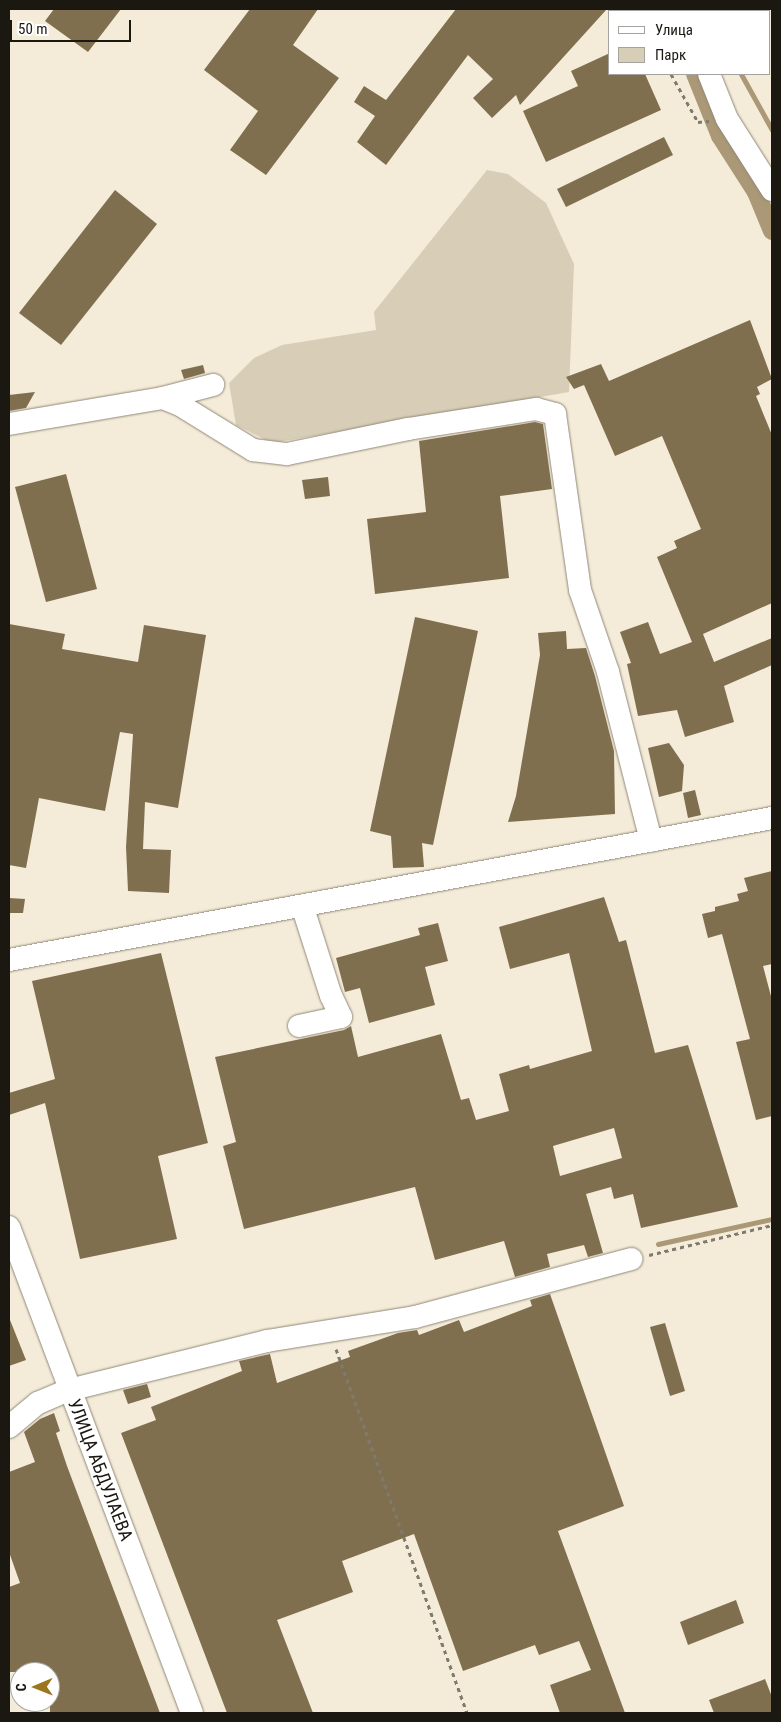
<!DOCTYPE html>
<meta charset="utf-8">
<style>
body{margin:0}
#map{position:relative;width:781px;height:1722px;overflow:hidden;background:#f4ebd9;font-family:"Roboto Condensed",sans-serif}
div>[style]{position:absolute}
.green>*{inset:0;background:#d8cdb7}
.stream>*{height:5px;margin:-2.5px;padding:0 2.5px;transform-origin:2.5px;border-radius:2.5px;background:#aa9876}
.canal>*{height:18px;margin:-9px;padding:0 9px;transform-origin:9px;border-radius:9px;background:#aa9876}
.building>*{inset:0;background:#806f4e}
.path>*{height:3px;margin-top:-1.5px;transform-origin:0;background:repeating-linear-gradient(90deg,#7f7a6e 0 4px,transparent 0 8px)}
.roads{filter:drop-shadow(0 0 1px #908877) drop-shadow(0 0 1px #908877)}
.minor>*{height:22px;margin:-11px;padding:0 11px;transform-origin:11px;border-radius:11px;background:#fff}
span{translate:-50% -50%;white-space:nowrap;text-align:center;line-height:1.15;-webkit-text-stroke:4px #fff;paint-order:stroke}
.street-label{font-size:18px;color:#1b1812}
.frame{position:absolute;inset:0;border:10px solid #1b1812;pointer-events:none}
.legend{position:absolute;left:608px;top:10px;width:162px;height:65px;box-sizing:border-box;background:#fff;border:1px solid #a4a3a0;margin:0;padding:6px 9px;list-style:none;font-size:15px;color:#1b1812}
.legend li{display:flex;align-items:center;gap:10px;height:25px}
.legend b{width:25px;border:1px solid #a4a3a0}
.north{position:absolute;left:10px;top:1662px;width:50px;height:50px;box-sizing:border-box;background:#fff;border:1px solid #a4a3a0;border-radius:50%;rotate:269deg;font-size:14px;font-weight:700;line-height:20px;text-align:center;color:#1b1812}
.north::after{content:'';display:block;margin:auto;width:18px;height:22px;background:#9b7621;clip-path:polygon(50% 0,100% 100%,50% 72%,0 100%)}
.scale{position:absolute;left:10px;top:20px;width:121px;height:22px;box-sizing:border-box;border:2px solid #1b1812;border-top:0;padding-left:6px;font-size:15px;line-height:18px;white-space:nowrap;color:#1b1812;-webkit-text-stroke:4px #fff;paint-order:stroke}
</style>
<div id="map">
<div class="green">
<i style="clip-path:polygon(487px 170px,508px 174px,546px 203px,574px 264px,569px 392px,272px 443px,236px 425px,229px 383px,254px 358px,282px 345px,376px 330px,374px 312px)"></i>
</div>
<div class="stream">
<i style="left:705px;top:9px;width:2px;rotate:63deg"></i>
<i style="left:741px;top:74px;width:64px;rotate:61deg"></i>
<i style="left:658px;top:1244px;width:117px;rotate:-12.4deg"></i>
</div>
<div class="canal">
<i style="left:659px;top:9px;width:3px;rotate:45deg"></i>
<i style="left:695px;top:74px;width:67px;rotate:68deg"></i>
<i style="left:720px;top:136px;width:67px;rotate:57.3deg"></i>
<i style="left:756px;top:192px;width:42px;rotate:67.7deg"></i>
</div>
<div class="building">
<i style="clip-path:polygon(54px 9px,121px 9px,88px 52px,45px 21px)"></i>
<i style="clip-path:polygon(250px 9px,318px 9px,293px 45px,339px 78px,266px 175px,230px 150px,258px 111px,204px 70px)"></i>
<i style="clip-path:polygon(456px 9px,607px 9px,520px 105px,516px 95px,492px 118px,473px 98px,493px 79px,468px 55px,386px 165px,357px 142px,375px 116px,354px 102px,364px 86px,386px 100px)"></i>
<i style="clip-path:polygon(610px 53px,610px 74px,645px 74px,661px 110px,546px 162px,523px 111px,578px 86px,571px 71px)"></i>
<i style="clip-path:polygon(664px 137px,673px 155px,566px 207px,557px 189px)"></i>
<i style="clip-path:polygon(115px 190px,157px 224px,61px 345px,19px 313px)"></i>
<i style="clip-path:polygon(750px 320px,772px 379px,757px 387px,760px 394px,756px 396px,772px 435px,772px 603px,703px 634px,714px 662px,772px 638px,772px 665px,724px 686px,734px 722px,685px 737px,677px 710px,638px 716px,627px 664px,631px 663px,620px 632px,648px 622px,660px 654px,692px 642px,657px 557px,677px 548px,674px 541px,701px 529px,662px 436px,615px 456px,584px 385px,574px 389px,566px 377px,601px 364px,609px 381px)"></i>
<i style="clip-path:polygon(203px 365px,205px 373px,184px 379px,181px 370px)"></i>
<i style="clip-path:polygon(35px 392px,26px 408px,9px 411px,9px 395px)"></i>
<i style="clip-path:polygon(535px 422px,543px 424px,552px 489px,500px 496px,509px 578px,375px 594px,367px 519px,426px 512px,419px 441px)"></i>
<i style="clip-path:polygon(66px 474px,97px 589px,46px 602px,15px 487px)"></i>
<i style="clip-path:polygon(328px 477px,330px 496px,305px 499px,302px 480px)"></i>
<i style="clip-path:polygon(415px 617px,478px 631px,433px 845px,422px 843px,424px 867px,393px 868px,391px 836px,370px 831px)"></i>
<i style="clip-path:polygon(9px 624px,65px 634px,62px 649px,138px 662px,144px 625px,206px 635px,178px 808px,145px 802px,143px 849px,171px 850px,169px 893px,128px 891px,126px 847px,133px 734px,120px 732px,105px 811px,39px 798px,26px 868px,9px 865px)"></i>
<i style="clip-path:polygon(566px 631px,567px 649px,586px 648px,595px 676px,614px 751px,615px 814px,508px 822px,516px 796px,540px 655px,538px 633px)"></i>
<i style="clip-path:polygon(669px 743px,684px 765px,682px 791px,659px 797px,648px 748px)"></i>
<i style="clip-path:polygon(695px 790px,701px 815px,688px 818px,683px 793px)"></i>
<i style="clip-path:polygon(772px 871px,772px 964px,763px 966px,772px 1000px,772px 1116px,756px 1120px,736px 1042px,750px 1039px,722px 934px,708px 938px,702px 914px,715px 911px,715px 907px,739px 901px,737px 894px,748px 891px,744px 878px)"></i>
<i style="clip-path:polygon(evenodd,604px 897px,619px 942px,626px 940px,655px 1053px,688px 1045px,738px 1207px,641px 1228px,633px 1194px,614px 1199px,611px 1187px,586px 1194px,603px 1253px,588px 1257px,584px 1245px,547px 1254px,550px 1267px,515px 1277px,504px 1241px,435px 1260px,415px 1187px,244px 1229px,223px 1146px,236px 1142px,215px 1057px,344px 1030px,351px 1026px,358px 1057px,441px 1034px,461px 1100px,469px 1098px,476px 1120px,509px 1111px,499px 1074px,529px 1065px,530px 1069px,592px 1051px,569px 953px,510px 969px,499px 927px,604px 897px,614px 1128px,622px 1158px,560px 1176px,553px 1146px,614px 1128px)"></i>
<i style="clip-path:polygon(9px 898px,25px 899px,23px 913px,9px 913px)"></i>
<i style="clip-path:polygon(438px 923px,448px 961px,425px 967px,435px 1005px,369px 1023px,360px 988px,345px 992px,336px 958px,420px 935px,418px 928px)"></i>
<i style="clip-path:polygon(161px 953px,208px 1143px,158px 1156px,177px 1239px,80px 1259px,45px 1103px,9px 1115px,9px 1093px,55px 1079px,32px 981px)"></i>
<i style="clip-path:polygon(550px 1294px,624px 1506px,558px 1531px,625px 1713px,560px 1713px,550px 1685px,591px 1670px,579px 1641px,539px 1655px,535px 1645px,463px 1671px,414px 1534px,342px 1561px,353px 1592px,277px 1620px,313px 1713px,227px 1713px,121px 1433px,156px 1420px,151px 1407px,242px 1371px,239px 1361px,270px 1354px,277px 1383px,350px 1357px,348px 1351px,398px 1333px,417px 1330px,419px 1335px,459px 1320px,464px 1332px,532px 1306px,530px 1300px)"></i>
<i style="clip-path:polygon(10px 1320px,26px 1360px,9px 1366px,9px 1321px)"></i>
<i style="clip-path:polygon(665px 1323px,685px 1391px,670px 1396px,650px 1327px)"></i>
<i style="clip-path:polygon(147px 1384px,151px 1397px,128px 1404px,123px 1390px)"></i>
<i style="clip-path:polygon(54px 1413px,60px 1431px,56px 1433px,67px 1466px,160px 1713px,50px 1713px,50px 1672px,9px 1672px,9px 1587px,20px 1583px,9px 1552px,9px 1472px,35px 1462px,24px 1432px,40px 1419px)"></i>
<i style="clip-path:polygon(736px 1600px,744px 1623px,688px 1645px,680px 1622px)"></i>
<i style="clip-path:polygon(765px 1679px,772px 1697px,772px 1713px,714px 1713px,709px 1700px)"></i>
</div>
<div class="path">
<i style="left:635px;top:9px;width:3px;rotate:45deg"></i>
<i style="left:671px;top:74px;width:55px;rotate:60.6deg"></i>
<i style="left:698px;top:122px;width:11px;rotate:-5deg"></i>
<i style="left:649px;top:1255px;width:127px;rotate:-13.7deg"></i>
<i style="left:336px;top:1349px;width:387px;rotate:70.2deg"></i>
</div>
<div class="roads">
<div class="minor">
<i style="left:676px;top:9px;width:3px;rotate:45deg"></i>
<i style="left:709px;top:74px;width:48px;rotate:68.2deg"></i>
<i style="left:727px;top:119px;width:84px;rotate:57.6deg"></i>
<i style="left:163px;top:398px;width:52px;rotate:-14.6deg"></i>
<i style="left:9px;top:424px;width:156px;rotate:-9.6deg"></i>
<i style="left:163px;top:398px;width:18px;rotate:22deg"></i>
<i style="left:180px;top:405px;width:86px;rotate:31.7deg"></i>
<i style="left:253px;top:450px;width:34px;rotate:7deg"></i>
<i style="left:287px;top:454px;width:124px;rotate:-11.7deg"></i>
<i style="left:408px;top:429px;width:130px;rotate:-8.9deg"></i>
<i style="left:536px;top:409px;width:20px;rotate:15deg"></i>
<i style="left:555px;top:414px;width:178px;rotate:81.9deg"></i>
<i style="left:580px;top:590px;width:87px;rotate:71.1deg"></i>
<i style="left:608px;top:672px;width:174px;rotate:75.7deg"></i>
<i style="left:9px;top:960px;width:776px;rotate:-10.54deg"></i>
<i style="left:299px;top:1026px;width:43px;rotate:-12.1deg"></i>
<i style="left:341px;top:1017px;width:23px;rotate:-115deg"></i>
<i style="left:331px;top:996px;width:92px;rotate:-107.7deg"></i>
<i style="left:9px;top:1227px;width:519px;rotate:69.37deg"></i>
<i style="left:9px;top:1427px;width:38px;rotate:-40deg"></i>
<i style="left:38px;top:1403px;width:34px;rotate:-23deg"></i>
<i style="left:69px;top:1390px;width:204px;rotate:-13.9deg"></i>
<i style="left:267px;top:1341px;width:150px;rotate:-9.2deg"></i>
<i style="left:415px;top:1317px;width:224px;rotate:-15deg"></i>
</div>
</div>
<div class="street-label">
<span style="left:100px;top:1470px;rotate:69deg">УЛИЦА АБДУЛАЕВА</span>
</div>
<div class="frame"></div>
<ul class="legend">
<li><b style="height:6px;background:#fff"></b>Улица</li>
<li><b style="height:14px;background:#d8cdb7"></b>Парк</li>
</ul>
<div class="north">С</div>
<div class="scale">50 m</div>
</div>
